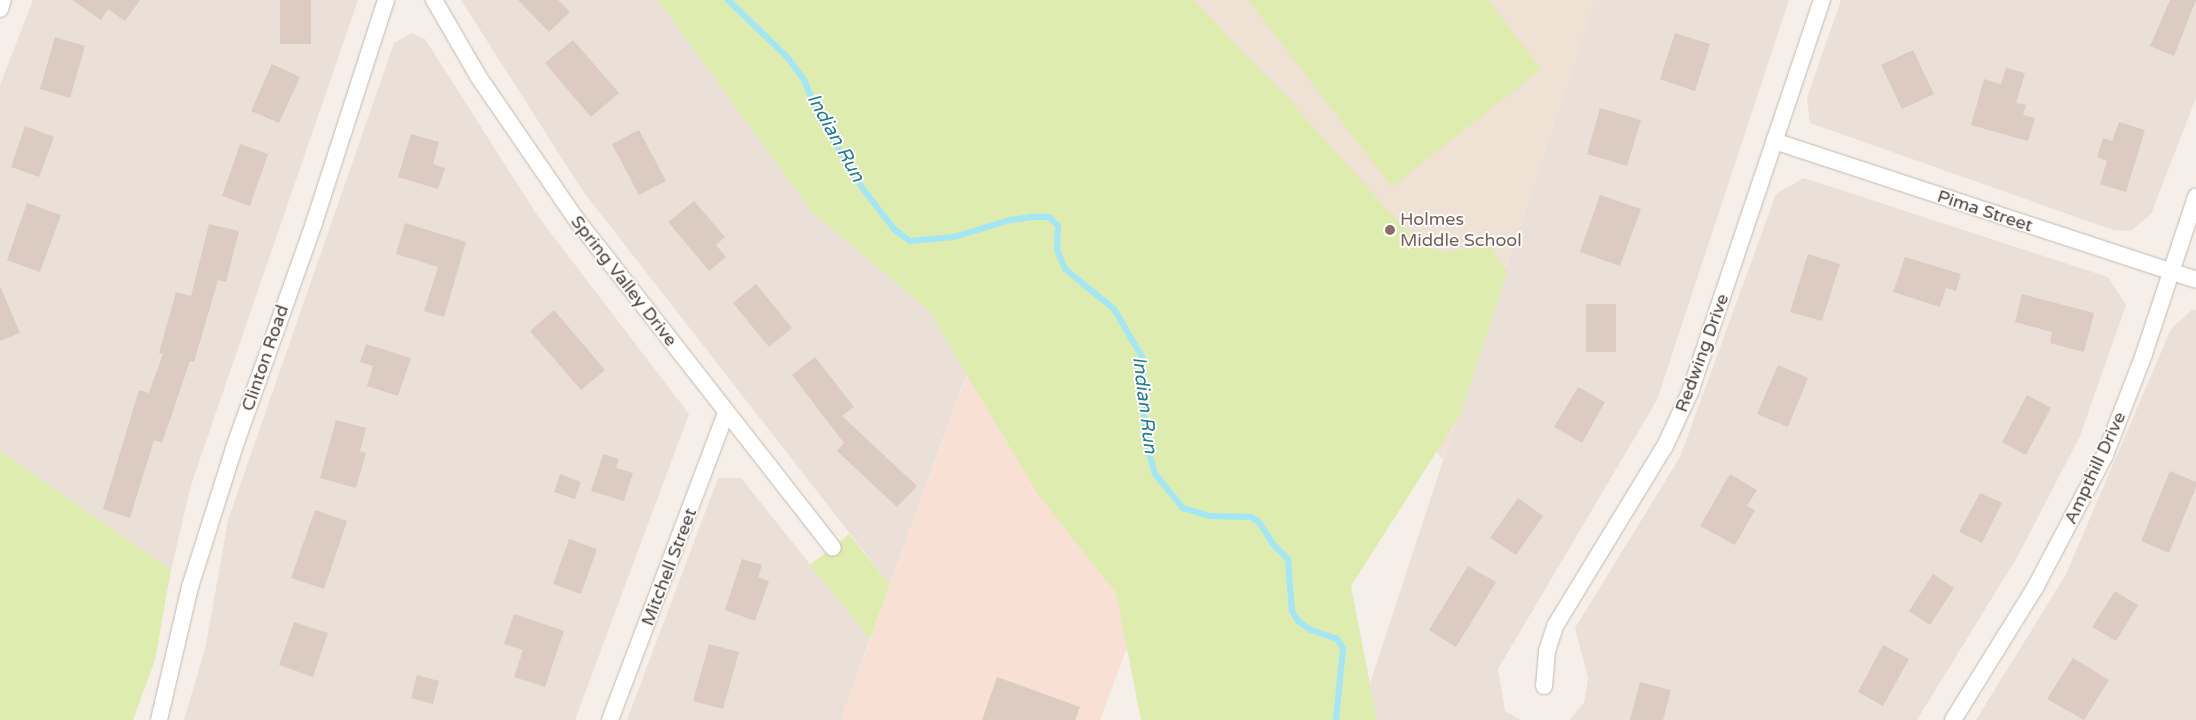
<!DOCTYPE html>
<style>
body{margin:0}
#map{position:relative;width:2196px;height:720px;overflow:hidden;background:#f6efe9;font-family:"Varela Round",sans-serif}
div>[style]{position:absolute}
.residential>*{inset:0;background:#eae0d7}
.commercial>*{inset:0;background:#f8e1d4}
.education>*{inset:0;background:#efe1d3}
.green>*{inset:0;background:#deecb0}
.stream>*{height:6px;margin:-3px;padding:0 3px;transform-origin:3px;border-radius:3px;background:#a3e6f5}
.building>*{inset:0;background:#dbcbc1}
.roads{filter:drop-shadow(0 0 1px #c5b8ae) drop-shadow(0 0 1px #c5b8ae)}
.minor>*{height:16px;margin:-8px;padding:0 8px;transform-origin:8px;border-radius:8px;background:#fff}
.dots>*{width:14px;height:14px;translate:-50% -50%;box-sizing:border-box;border:2px solid #fff;border-radius:50%}
span{translate:-50% -50%;white-space:nowrap;text-align:center;line-height:1.15;-webkit-text-stroke:4px #fff;paint-order:stroke}
.street-label{font-size:18px;color:#4a3e37}
.education-label{font-size:18px;color:#785e54}
.left{translate:0 -50%;text-align:left}
.water-label{font-size:19px;color:#227c93;font-style:italic}
</style>
<div id="map">
<div class="residential">
<i style="clip-path:polygon(33px 0,358px 0,191px 485px,171px 570px,0 451px,0 85px)"></i>
<i style="clip-path:polygon(461px 0,969px 0,1021px 224px,890px 585px,582px 190px)"></i>
<i style="clip-path:polygon(1594px 0,1789px 0,1657px 400px,1498px 669px,1505px 711px,1521px 720px,1358px 720px)"></i>
<i style="clip-path:polygon(1841px 0,2196px 0,2196px 98px,2151px 214px,2131px 231px,2113px 230px,1810px 123px,1807px 98px)"></i>
<i style="clip-path:polygon(412px 33px,425px 39px,537px 215px,689px 414px,575px 720px,184px 720px,206px 645px,228px 520px,394px 43px)"></i>
<i style="clip-path:polygon(1804px 178px,2108px 277px,2126px 305px,2080px 436px,2019px 554px,1917px 720px,1569px 720px,1584px 703px,1588px 678px,1575px 628px,1680px 457px,1776px 194px)"></i>
<i style="clip-path:polygon(2193px 309px,2196px 310px,2196px 720px,1976px 720px,2066px 574px,2171px 329px)"></i>
<i style="clip-path:polygon(718px 478px,741px 478px,870px 639px,841px 720px,627px 720px)"></i>
</div>
<div class="commercial">
<i style="clip-path:polygon(982px 333px,1149px 589px,1100px 720px,841px 720px)"></i>
</div>
<div class="education">
<i style="clip-path:polygon(1082px 0,1594px 0,1443px 460px)"></i>
</div>
<div class="green">
<i style="clip-path:polygon(658px 0,1193px 0,1283px 93px,1409px 234px,1442px 253px,1490px 245px,1507px 272px,1460px 415px,1351px 586px,1377px 720px,1141px 720px,1116px 593px,1039px 496px,929px 311px,811px 211px)"></i>
<i style="clip-path:polygon(1248px 0,1488px 0,1541px 69px,1392px 187px)"></i>
<i style="clip-path:polygon(0 451px,171px 570px,155px 660px,133px 720px,0 720px)"></i>
<i style="clip-path:polygon(849px 534px,890px 585px,870px 639px,810px 565px)"></i>
</div>
<div class="stream">
<i style="left:728px;top:0;width:83px;rotate:44deg"></i>
<i style="left:788px;top:58px;width:27px;rotate:54deg"></i>
<i style="left:804px;top:80px;width:39px;rotate:67deg"></i>
<i style="left:819px;top:116px;width:85px;rotate:58.9deg"></i>
<i style="left:863px;top:189px;width:51px;rotate:52.2deg"></i>
<i style="left:894px;top:229px;width:20px;rotate:37deg"></i>
<i style="left:910px;top:241px;width:44px;rotate:-5.2deg"></i>
<i style="left:954px;top:237px;width:59px;rotate:-16.9deg"></i>
<i style="left:1010px;top:220px;width:22px;rotate:-8deg"></i>
<i style="left:1032px;top:217px;width:17px"></i>
<i style="left:1049px;top:217px;width:13px;rotate:45deg"></i>
<i style="left:1058px;top:226px;width:23px;rotate:92deg"></i>
<i style="left:1057px;top:249px;width:22px;rotate:68deg"></i>
<i style="left:1065px;top:269px;width:63px;rotate:39.2deg"></i>
<i style="left:1114px;top:309px;width:56px;rotate:59.7deg"></i>
<i style="left:1142px;top:357px;width:82px;rotate:87.9deg"></i>
<i style="left:1145px;top:439px;width:36px;rotate:74deg"></i>
<i style="left:1155px;top:474px;width:44px;rotate:50.5deg"></i>
<i style="left:1183px;top:508px;width:27px;rotate:17deg"></i>
<i style="left:1209px;top:516px;width:42px;rotate:1.4deg"></i>
<i style="left:1251px;top:517px;width:9px;rotate:32deg"></i>
<i style="left:1259px;top:522px;width:25px;rotate:58deg"></i>
<i style="left:1272px;top:543px;width:23px;rotate:45deg"></i>
<i style="left:1288px;top:559px;width:52px;rotate:85.6deg"></i>
<i style="left:1292px;top:611px;width:12px;rotate:59deg"></i>
<i style="left:1298px;top:621px;width:16px;rotate:35deg"></i>
<i style="left:1311px;top:630px;width:28px;rotate:19deg"></i>
<i style="left:1337px;top:639px;width:11px;rotate:56deg"></i>
<i style="left:1343px;top:648px;width:72px;rotate:95.6deg"></i>
</div>
<div class="building">
<i style="clip-path:polygon(72px 0,140px 0,125px 21px,108px 9px,101px 20px)"></i>
<i style="clip-path:polygon(280px 0,311px 0,311px 44px,280px 44px)"></i>
<i style="clip-path:polygon(518px 0,558px 0,570px 12px,549px 32px)"></i>
<i style="clip-path:polygon(2170px 0,2196px 0,2174px 56px,2150px 46px)"></i>
<i style="clip-path:polygon(1675px 33px,1710px 44px,1695px 91px,1660px 79px)"></i>
<i style="clip-path:polygon(55px 37px,85px 46px,70px 98px,40px 89px)"></i>
<i style="clip-path:polygon(573px 40px,619px 93px,591px 117px,545px 63px)"></i>
<i style="clip-path:polygon(1913px 50px,1934px 94px,1902px 109px,1881px 65px)"></i>
<i style="clip-path:polygon(272px 64px,300px 77px,279px 123px,251px 111px)"></i>
<i style="clip-path:polygon(2006px 68px,2025px 73px,2016px 103px,2026px 105px,2023px 115px,2035px 118px,2028px 141px,1971px 125px,1984px 79px,2001px 84px)"></i>
<i style="clip-path:polygon(1600px 108px,1641px 120px,1627px 166px,1587px 154px)"></i>
<i style="clip-path:polygon(2119px 122px,2145px 130px,2126px 192px,2100px 184px,2107px 161px,2097px 157px,2103px 138px,2112px 141px)"></i>
<i style="clip-path:polygon(25px 126px,54px 137px,39px 177px,11px 167px)"></i>
<i style="clip-path:polygon(639px 130px,666px 181px,639px 195px,612px 144px)"></i>
<i style="clip-path:polygon(411px 134px,439px 142px,433px 164px,445px 168px,438px 189px,398px 177px)"></i>
<i style="clip-path:polygon(240px 144px,268px 154px,250px 206px,222px 196px)"></i>
<i style="clip-path:polygon(1600px 195px,1641px 209px,1620px 266px,1580px 252px)"></i>
<i style="clip-path:polygon(694px 201px,725px 237px,716px 245px,726px 257px,709px 271px,668px 222px)"></i>
<i style="clip-path:polygon(27px 203px,61px 215px,40px 272px,7px 260px)"></i>
<i style="clip-path:polygon(405px 223px,466px 242px,444px 317px,424px 311px,438px 267px,396px 254px)"></i>
<i style="clip-path:polygon(209px 224px,239px 231px,226px 282px,218px 280px,194px 362px,190px 361px,162px 443px,154px 440px,130px 518px,103px 509px,139px 390px,149px 393px,163px 354px,159px 353px,176px 292px,191px 296px)"></i>
<i style="clip-path:polygon(1808px 254px,1840px 264px,1822px 321px,1790px 312px)"></i>
<i style="clip-path:polygon(1905px 257px,1961px 274px,1956px 291px,1946px 288px,1940px 307px,1893px 292px)"></i>
<i style="clip-path:polygon(756px 284px,792px 328px,769px 347px,733px 303px)"></i>
<i style="clip-path:polygon(0 286px,20px 333px,0 341px)"></i>
<i style="clip-path:polygon(2022px 294px,2094px 313px,2084px 352px,2050px 343px,2052px 332px,2015px 322px)"></i>
<i style="clip-path:polygon(1586px 304px,1616px 304px,1616px 352px,1586px 352px)"></i>
<i style="clip-path:polygon(554px 310px,605px 370px,581px 390px,530px 331px)"></i>
<i style="clip-path:polygon(366px 344px,411px 358px,398px 396px,367px 386px,373px 366px,360px 362px)"></i>
<i style="clip-path:polygon(815px 357px,854px 407px,842px 416px,917px 486px,897px 507px,837px 451px,844px 443px,792px 375px)"></i>
<i style="clip-path:polygon(1778px 365px,1808px 378px,1788px 427px,1757px 414px)"></i>
<i style="clip-path:polygon(1578px 387px,1605px 402px,1582px 443px,1554px 427px)"></i>
<i style="clip-path:polygon(2027px 395px,2051px 408px,2026px 455px,2002px 442px)"></i>
<i style="clip-path:polygon(336px 420px,366px 428px,360px 451px,366px 453px,356px 488px,320px 478px)"></i>
<i style="clip-path:polygon(603px 454px,619px 459px,616px 468px,633px 473px,624px 501px,591px 491px)"></i>
<i style="clip-path:polygon(2170px 471px,2196px 482px,2196px 487px,2169px 553px,2141px 541px)"></i>
<i style="clip-path:polygon(560px 474px,581px 482px,575px 499px,554px 492px)"></i>
<i style="clip-path:polygon(1730px 474px,1757px 490px,1747px 506px,1755px 510px,1735px 545px,1700px 526px)"></i>
<i style="clip-path:polygon(1980px 493px,2002px 503px,1982px 543px,1959px 532px)"></i>
<i style="clip-path:polygon(1518px 498px,1543px 516px,1516px 555px,1490px 538px)"></i>
<i style="clip-path:polygon(315px 510px,347px 521px,324px 589px,291px 578px)"></i>
<i style="clip-path:polygon(569px 539px,597px 549px,581px 594px,553px 584px)"></i>
<i style="clip-path:polygon(742px 559px,762px 565px,758px 577px,769px 581px,755px 621px,725px 610px)"></i>
<i style="clip-path:polygon(1468px 566px,1496px 582px,1456px 647px,1429px 630px)"></i>
<i style="clip-path:polygon(1933px 574px,1954px 588px,1930px 625px,1909px 611px)"></i>
<i style="clip-path:polygon(2115px 591px,2138px 605px,2116px 641px,2092px 627px)"></i>
<i style="clip-path:polygon(514px 614px,564px 631px,545px 687px,514px 677px,523px 650px,504px 644px)"></i>
<i style="clip-path:polygon(294px 622px,328px 633px,313px 677px,279px 665px)"></i>
<i style="clip-path:polygon(709px 644px,739px 652px,723px 709px,693px 701px)"></i>
<i style="clip-path:polygon(1883px 645px,1909px 659px,1883px 706px,1858px 692px)"></i>
<i style="clip-path:polygon(2073px 658px,2109px 680px,2084px 720px,2047px 699px)"></i>
<i style="clip-path:polygon(417px 675px,439px 681px,433px 704px,411px 698px)"></i>
<i style="clip-path:polygon(997px 677px,1080px 707px,1075px 720px,982px 720px)"></i>
<i style="clip-path:polygon(1640px 682px,1671px 690px,1663px 720px,1630px 720px)"></i>
</div>
<div class="roads">
<div class="minor">
<i style="left:434px;top:0;width:88px;rotate:59.9deg"></i>
<i style="left:478px;top:76px;width:173px;rotate:55.6deg"></i>
<i style="left:576px;top:219px;width:417px;rotate:52deg"></i>
<i style="left:0;top:9px;width:9px;rotate:-72deg"></i>
<i style="left:1774px;top:141px;width:444px;rotate:18.2deg"></i>
<i style="left:1544px;top:686px;width:35px;rotate:-85deg"></i>
<i style="left:1547px;top:651px;width:26px;rotate:-72deg"></i>
<i style="left:1555px;top:626px;width:211px;rotate:-58.6deg"></i>
<i style="left:1665px;top:446px;width:60px;rotate:-65.2deg"></i>
<i style="left:1690px;top:392px;width:414px;rotate:-71.4deg"></i>
<i style="left:159px;top:720px;width:137px;rotate:-76.9deg"></i>
<i style="left:190px;top:587px;width:146px;rotate:-72.4deg"></i>
<i style="left:234px;top:448px;width:239px;rotate:-70.4deg"></i>
<i style="left:314px;top:223px;width:234px;rotate:-72.1deg"></i>
<i style="left:610px;top:720px;width:328px;rotate:-69.3deg"></i>
<i style="left:1953px;top:720px;width:158px;rotate:-58.2deg"></i>
<i style="left:2036px;top:586px;width:148px;rotate:-62.2deg"></i>
<i style="left:2105px;top:455px;width:105px;rotate:-68.8deg"></i>
<i style="left:2143px;top:357px;width:169px;rotate:-71.7deg"></i>
</div>
</div>
<div class="dots">
<i style="left:1390px;top:230px;background:#8d6e63"></i>
</div>
<div class="street-label">
<span style="left:1985px;top:211px;rotate:18deg">Pima Street</span>
<span style="left:624px;top:281px;rotate:52deg">Spring Valley Drive</span>
<span style="left:1702px;top:353px;rotate:-70deg">Redwing Drive</span>
<span style="left:265px;top:358px;rotate:-71deg">Clinton Road</span>
<span style="left:2095px;top:468px;rotate:-65deg">Ampthill Drive</span>
<span style="left:669px;top:567px;rotate:-69deg">Mitchell Street</span>
</div>
<div class="education-label">
<span class="left" style="left:1400px;top:230px">Holmes<br>Middle School</span>
</div>
<div class="water-label">
<span style="left:835px;top:138px;rotate:61deg">Indian Run</span>
<span style="left:1144px;top:405px;rotate:83deg">Indian Run</span>
</div>
</div>
